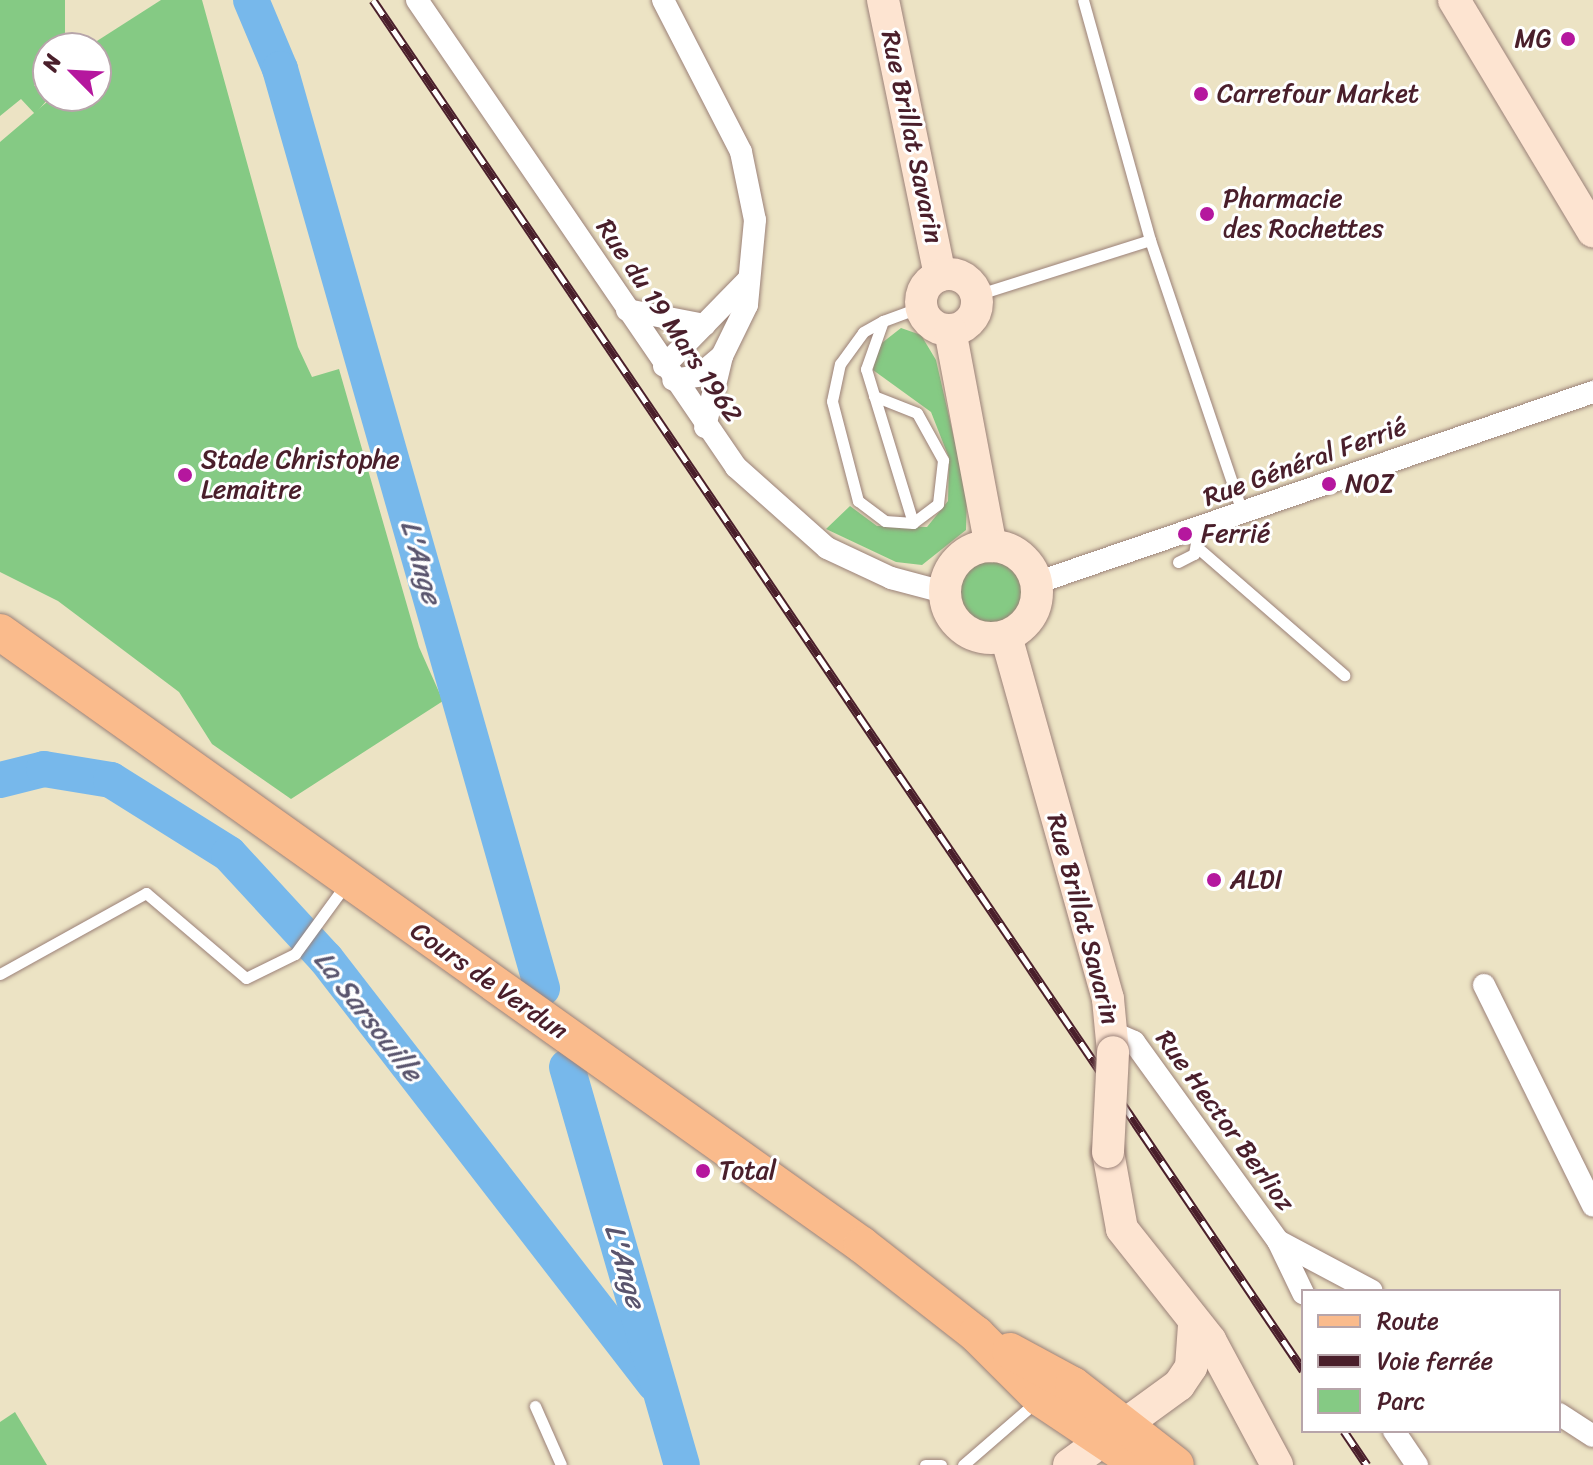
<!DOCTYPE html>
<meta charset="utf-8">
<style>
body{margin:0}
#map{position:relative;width:1593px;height:1465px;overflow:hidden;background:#ece3c4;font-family:Sriracha,sans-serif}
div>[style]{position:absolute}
.green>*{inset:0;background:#85ca84}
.round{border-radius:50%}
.river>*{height:36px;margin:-18px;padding:0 18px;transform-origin:18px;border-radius:18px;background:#77b8eb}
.roads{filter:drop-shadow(0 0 2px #9b8178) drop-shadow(0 0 2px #9b8178)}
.lane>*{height:11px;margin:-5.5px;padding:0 5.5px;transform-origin:5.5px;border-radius:5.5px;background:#fff}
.street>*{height:22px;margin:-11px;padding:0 11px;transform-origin:11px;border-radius:11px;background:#fff}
.secondary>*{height:32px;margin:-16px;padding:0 16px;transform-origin:16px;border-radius:16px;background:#fde4d1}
.secondary>.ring{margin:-16px;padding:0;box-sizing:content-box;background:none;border:32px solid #fde4d1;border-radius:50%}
.primary>*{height:36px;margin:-18px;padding:0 18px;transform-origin:18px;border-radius:18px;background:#fabb8c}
.rail>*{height:9px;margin-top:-4.5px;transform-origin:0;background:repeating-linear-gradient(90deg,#fff 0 18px,#4a1f2b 0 36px);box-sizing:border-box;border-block:2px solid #4a1f2b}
.bridges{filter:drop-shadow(0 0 2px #9b8178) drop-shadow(0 0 2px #9b8178)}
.secondary-bridge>*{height:32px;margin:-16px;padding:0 16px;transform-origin:16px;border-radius:16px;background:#fde4d1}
.dots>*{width:22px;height:22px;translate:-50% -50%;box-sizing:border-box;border:4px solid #fff;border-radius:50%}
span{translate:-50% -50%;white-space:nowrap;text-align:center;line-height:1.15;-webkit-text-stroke:6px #fff;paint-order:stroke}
.poi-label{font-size:26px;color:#4a1f2b}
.right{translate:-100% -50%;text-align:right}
.left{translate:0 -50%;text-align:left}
.street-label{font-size:26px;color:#4a1f2b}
.water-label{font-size:28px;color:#5a556e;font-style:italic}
.legend{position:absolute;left:1301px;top:1289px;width:260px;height:144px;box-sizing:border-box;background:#fff;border:2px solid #b7a5aa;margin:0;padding:10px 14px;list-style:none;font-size:24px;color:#4a1f2b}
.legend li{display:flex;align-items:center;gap:16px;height:40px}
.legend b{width:40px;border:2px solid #b7a5aa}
.north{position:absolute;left:32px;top:32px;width:80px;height:80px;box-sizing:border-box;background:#fff;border:2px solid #b7a5aa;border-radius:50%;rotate:294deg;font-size:22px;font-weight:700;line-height:32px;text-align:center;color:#4a1f2b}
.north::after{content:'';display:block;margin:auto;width:28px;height:36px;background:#b5179e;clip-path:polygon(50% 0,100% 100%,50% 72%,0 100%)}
</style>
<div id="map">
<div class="green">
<i style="clip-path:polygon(0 0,65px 0,65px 40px,61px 48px,48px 48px,48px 72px,34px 85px,47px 100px,35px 114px,21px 99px,0 116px)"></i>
<i style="clip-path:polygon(161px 0,202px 0,298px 347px,312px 377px,339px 369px,419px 647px,443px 701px,291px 799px,212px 744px,179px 692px,58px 601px,0 572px,0 142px,54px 96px,96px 96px,96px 48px,86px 48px)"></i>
<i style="clip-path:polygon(901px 328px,921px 335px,936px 360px,967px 495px,966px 530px,922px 565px,896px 562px,826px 529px,850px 506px,877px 526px,927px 527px,948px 501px,949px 458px,931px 412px,873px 370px,878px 346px)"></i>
<i class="round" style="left:956px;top:561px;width:66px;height:66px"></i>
<i style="clip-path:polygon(15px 1412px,47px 1465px,0 1465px,0 1422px)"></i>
</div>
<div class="river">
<i style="left:251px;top:0;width:75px;rotate:67.2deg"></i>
<i style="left:280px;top:69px;width:956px;rotate:74.09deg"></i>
<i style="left:0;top:780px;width:45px;rotate:-14deg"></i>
<i style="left:44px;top:769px;width:68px;rotate:9.3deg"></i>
<i style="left:111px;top:780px;width:139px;rotate:32.1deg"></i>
<i style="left:229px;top:854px;width:143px;rotate:47.3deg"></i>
<i style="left:326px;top:959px;width:537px;rotate:52.26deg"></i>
<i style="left:567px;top:1067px;width:414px;rotate:73.9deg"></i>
</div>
<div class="roads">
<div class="lane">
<i style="left:1150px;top:240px;width:289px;rotate:71.3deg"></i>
<i style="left:976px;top:295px;width:182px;rotate:-17.5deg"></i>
<i style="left:1150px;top:240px;width:249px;rotate:-105.6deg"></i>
<i style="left:883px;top:321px;width:51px;rotate:109.5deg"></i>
<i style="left:866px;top:369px;width:161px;rotate:73deg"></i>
<i style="left:913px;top:523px;width:28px;rotate:-176deg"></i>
<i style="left:885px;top:521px;width:34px;rotate:-143deg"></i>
<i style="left:858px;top:501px;width:103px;rotate:-104.6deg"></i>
<i style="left:832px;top:401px;width:38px;rotate:-78deg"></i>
<i style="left:840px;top:364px;width:39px;rotate:-54deg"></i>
<i style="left:863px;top:332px;width:23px;rotate:-29deg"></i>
<i style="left:883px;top:321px;width:40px;rotate:-20.2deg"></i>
<i style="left:874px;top:396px;width:46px;rotate:21.6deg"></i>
<i style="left:917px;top:413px;width:54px;rotate:61deg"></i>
<i style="left:943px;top:460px;width:44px;rotate:96.5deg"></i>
<i style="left:938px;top:504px;width:31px;rotate:143deg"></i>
<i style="left:1198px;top:548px;width:194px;rotate:41deg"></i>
<i style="left:1178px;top:562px;width:18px;rotate:-27deg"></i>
<i style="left:1194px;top:554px;width:11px;rotate:-80deg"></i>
<i style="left:0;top:974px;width:167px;rotate:-29deg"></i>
<i style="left:146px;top:893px;width:131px;rotate:40.4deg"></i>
<i style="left:246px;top:978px;width:55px;rotate:-26.1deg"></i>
<i style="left:295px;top:954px;width:87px;rotate:-53.9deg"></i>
<i style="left:535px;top:1406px;width:64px;rotate:66.2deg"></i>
<i style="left:925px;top:1465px;width:16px"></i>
<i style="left:963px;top:1465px;width:98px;rotate:-40.9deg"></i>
</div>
<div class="street">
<i style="left:417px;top:0;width:566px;rotate:55.66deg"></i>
<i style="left:736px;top:467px;width:122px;rotate:41.7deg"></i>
<i style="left:827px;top:548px;width:71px;rotate:25.1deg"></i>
<i style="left:891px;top:578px;width:55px;rotate:14.8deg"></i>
<i style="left:663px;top:0;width:171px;rotate:62.8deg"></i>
<i style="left:741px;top:152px;width:69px;rotate:78.4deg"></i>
<i style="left:755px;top:220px;width:85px;rotate:95.4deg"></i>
<i style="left:747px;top:305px;width:57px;rotate:116.1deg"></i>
<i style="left:722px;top:356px;width:31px;rotate:140deg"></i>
<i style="left:698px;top:376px;width:25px;rotate:171deg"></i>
<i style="left:627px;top:310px;width:79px;rotate:10.9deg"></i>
<i style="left:664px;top:366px;width:120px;rotate:-45.7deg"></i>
<i style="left:705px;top:427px;width:73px;rotate:-76.5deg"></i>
<i style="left:1036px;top:583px;width:589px;rotate:-18.93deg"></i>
<i style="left:1484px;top:985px;width:246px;rotate:63.7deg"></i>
<i style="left:1113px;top:1033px;width:23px;rotate:23deg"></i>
<i style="left:1134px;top:1042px;width:246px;rotate:54.1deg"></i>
<i style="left:1278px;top:1241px;width:106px;rotate:28deg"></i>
<i style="left:1278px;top:1241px;width:58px;rotate:64.3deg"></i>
<i style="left:1559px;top:1414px;width:40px;rotate:32.9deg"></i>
<i style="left:1394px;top:1431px;width:41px;rotate:55.9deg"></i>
</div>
<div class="secondary">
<i style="left:883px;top:0;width:281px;rotate:78.3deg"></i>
<i style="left:1454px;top:0;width:270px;rotate:59deg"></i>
<i class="ring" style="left:921px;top:274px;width:24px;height:24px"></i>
<i style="left:950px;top:330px;width:220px;rotate:79.3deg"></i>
<i class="ring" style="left:945px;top:546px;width:60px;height:60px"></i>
<i style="left:1006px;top:636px;width:377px;rotate:74.3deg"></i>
<i style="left:1108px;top:999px;width:53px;rotate:84.6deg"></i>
<i style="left:1108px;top:1152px;width:78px;rotate:79.7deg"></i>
<i style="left:1122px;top:1229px;width:142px;rotate:51.6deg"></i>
<i style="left:1210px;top:1340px;width:142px;rotate:61.8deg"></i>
<i style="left:1069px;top:1465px;width:136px;rotate:-36deg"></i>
<i style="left:1179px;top:1385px;width:22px;rotate:-56deg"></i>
<i style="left:1191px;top:1367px;width:42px;rotate:-85.9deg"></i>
</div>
<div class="primary">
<i style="left:0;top:632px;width:1058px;rotate:35.42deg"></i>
<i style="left:862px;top:1245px;width:145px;rotate:38deg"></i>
<i style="left:976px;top:1334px;width:91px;rotate:45deg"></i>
<i style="left:1040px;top:1398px;width:120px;rotate:33.8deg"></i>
<i style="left:1010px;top:1351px;width:72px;rotate:28.4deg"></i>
<i style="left:1073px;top:1385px;width:130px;rotate:37.8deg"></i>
</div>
</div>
<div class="rail">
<i style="left:373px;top:0;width:1656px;rotate:55.83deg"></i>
<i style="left:1344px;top:1431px;width:41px;rotate:55.9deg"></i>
</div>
<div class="bridges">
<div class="secondary-bridge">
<i style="left:1108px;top:1152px;width:100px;rotate:-87.1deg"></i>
</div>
</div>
<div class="dots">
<i style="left:1568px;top:39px;background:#b5179e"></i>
<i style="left:1201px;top:94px;background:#b5179e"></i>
<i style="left:1207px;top:214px;background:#b5179e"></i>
<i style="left:185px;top:475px;background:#b5179e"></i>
<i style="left:1329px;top:484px;background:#b5179e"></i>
<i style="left:1185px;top:534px;background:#b5179e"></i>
<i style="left:1214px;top:880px;background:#b5179e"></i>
<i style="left:703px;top:1171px;background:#b5179e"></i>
</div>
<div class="poi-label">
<span class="right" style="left:1552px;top:39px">MG</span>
<span class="left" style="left:1217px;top:94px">Carrefour Market</span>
<span class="left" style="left:1223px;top:214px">Pharmacie<br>des Rochettes</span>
<span class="left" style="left:201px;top:475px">Stade Christophe<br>Lemaitre</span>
<span class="left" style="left:1345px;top:484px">NOZ</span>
<span class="left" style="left:1201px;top:534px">Ferrié</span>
<span class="left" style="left:1230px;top:880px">ALDI</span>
<span class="left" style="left:719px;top:1171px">Total</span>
</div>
<div class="street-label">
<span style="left:912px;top:137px;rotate:78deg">Rue Brillat Savarin</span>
<span style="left:669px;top:321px;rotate:56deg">Rue du 19 Mars 1962</span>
<span style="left:1305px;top:462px;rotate:-20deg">Rue Général Ferrié</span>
<span style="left:1083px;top:919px;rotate:75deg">Rue Brillat Savarin</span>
<span style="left:489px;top:981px;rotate:35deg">Cours de Verdun</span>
<span style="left:1225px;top:1121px;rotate:54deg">Rue Hector Berlioz</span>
</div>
<div class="water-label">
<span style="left:421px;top:562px;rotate:74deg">L'Ange</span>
<span style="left:368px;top:1016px;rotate:52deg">La Sarsouille</span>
<span style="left:625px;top:1266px;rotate:74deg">L'Ange</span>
</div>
<ul class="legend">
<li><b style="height:10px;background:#fabb8c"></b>Route</li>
<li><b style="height:10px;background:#4a1f2b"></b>Voie ferrée</li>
<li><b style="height:22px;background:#85ca84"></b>Parc</li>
</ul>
<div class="north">N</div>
</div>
